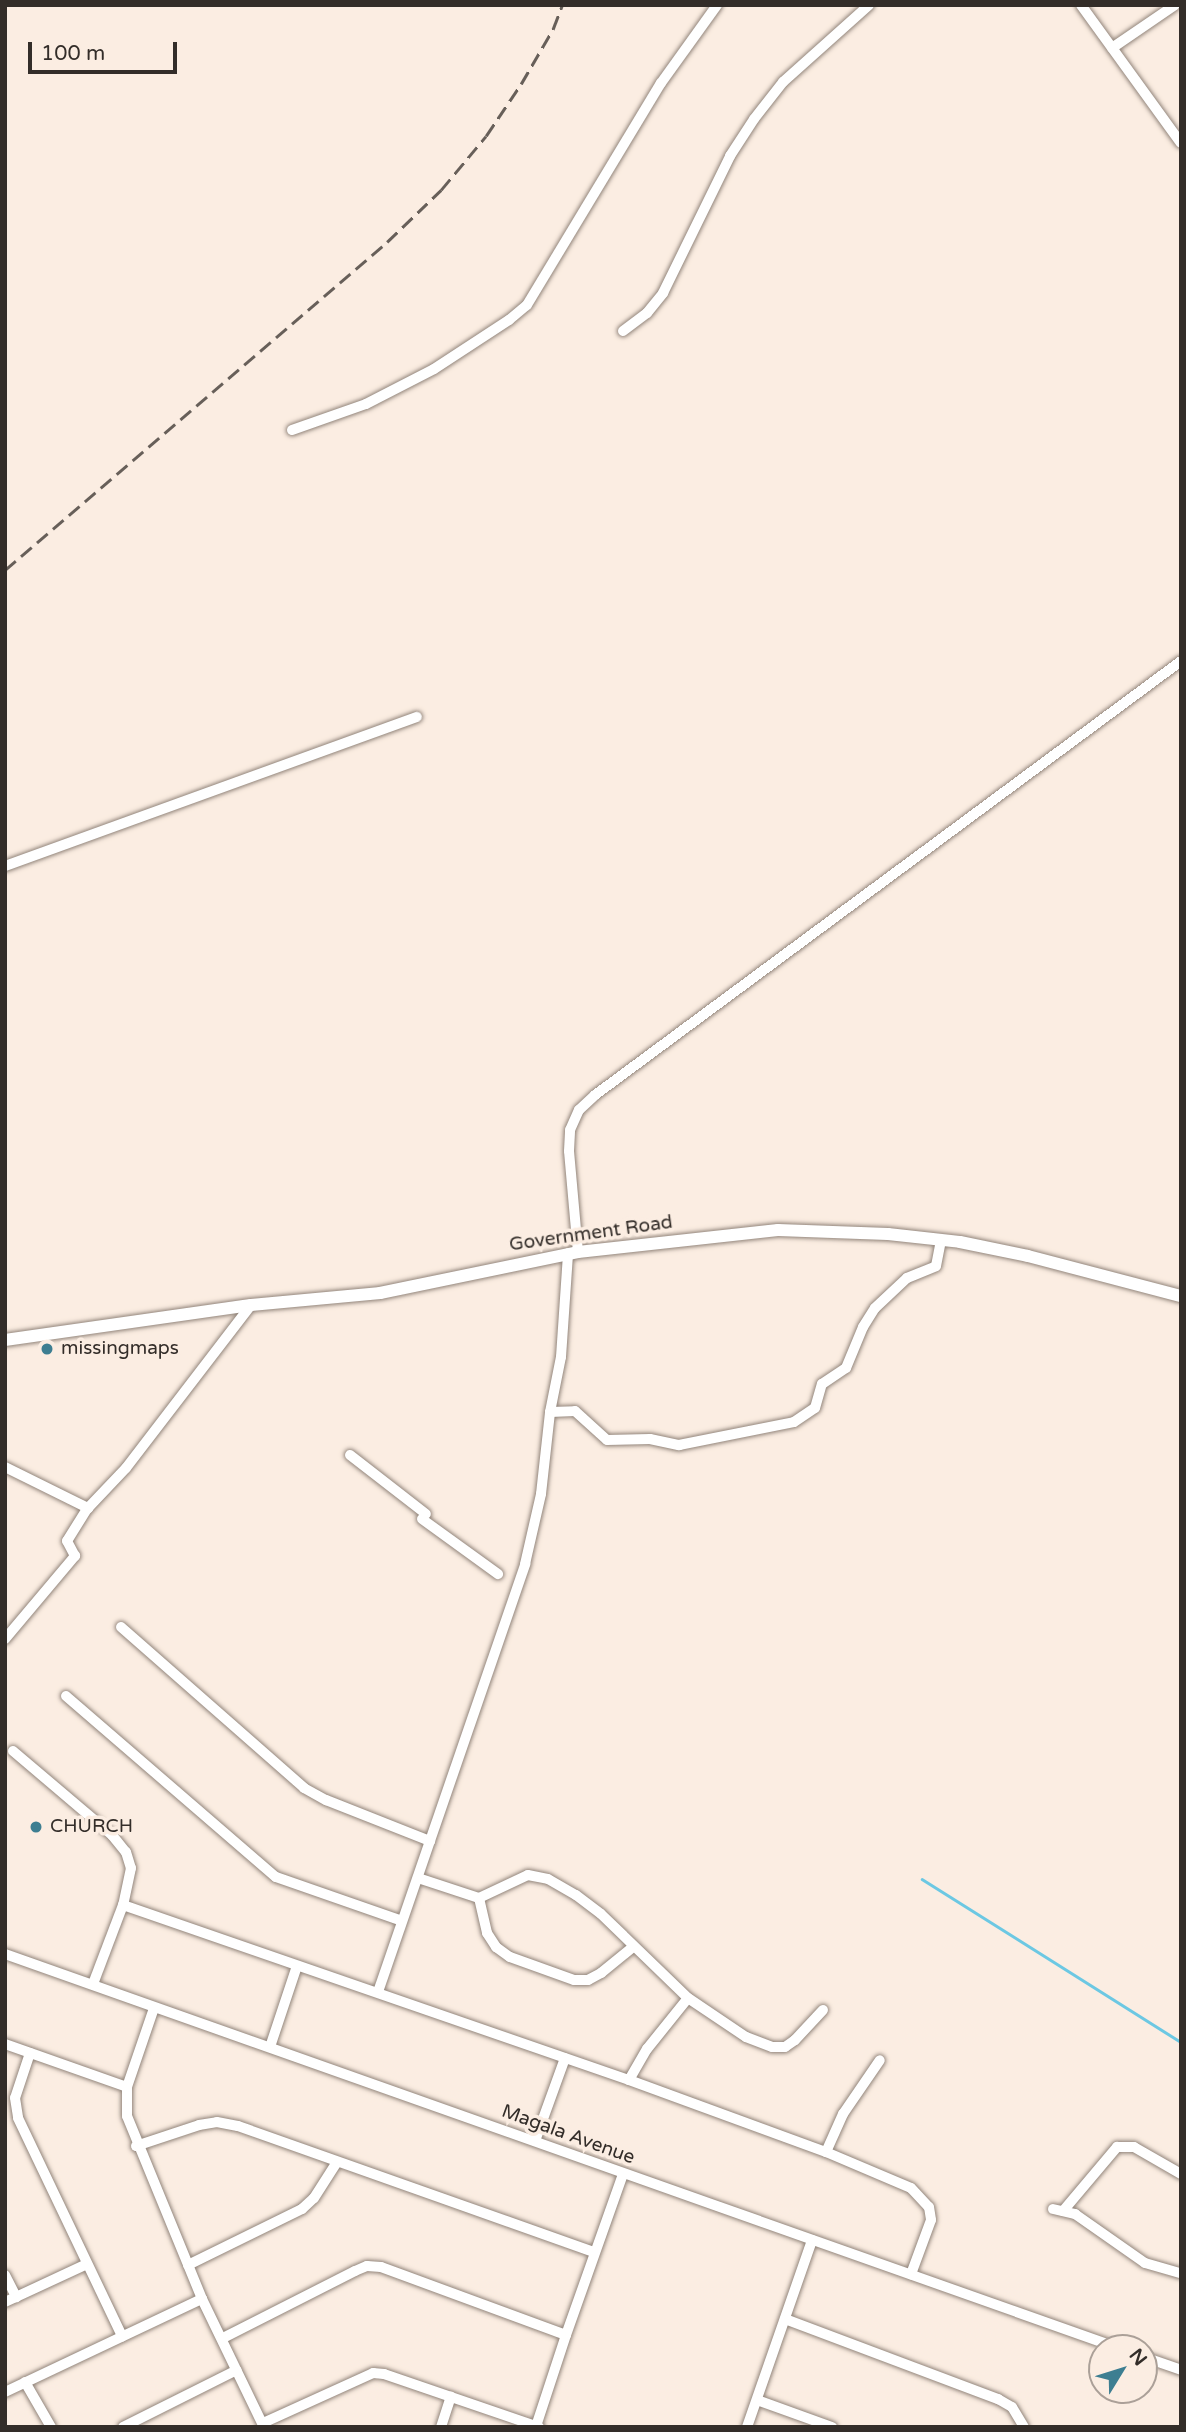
<!DOCTYPE html>
<style>
body{margin:0}
#map{position:relative;width:1186px;height:2432px;overflow:hidden;background:#fbede2;font-family:"Varela Round",sans-serif}
div>[style]{position:absolute}
.stream>*{height:2.5px;margin:-1.25px;padding:0 1.25px;transform-origin:1.25px;border-radius:1.25px;background:#6cc8e3}
.roads{filter:drop-shadow(0 0 2px #92857b) drop-shadow(0 0 2px #92857b)}
.minor>*{height:10px;margin:-5px;padding:0 5px;transform-origin:5px;border-radius:5px;background:#fff}
.tertiary>*{height:12px;margin:-6px;padding:0 6px;transform-origin:6px;border-radius:6px;background:#fff}
.rail>*{height:2.5px;margin-top:-1.25px;transform-origin:0;background:repeating-linear-gradient(90deg,#675f59 0 14px,transparent 0 21px)}
.dots>*{width:19px;height:19px;translate:-50% -50%;box-sizing:border-box;border:4px solid #fbede2;border-radius:50%}
span{translate:-50% -50%;white-space:nowrap;text-align:center;line-height:1.15;-webkit-text-stroke:7px #fbede2;paint-order:stroke}
.street-label{font-size:19px;color:#332d29}
.poi-label{font-size:19px;color:#332d29}
.left{translate:0 -50%;text-align:left}
.frame{position:absolute;inset:0;border:7px solid #332d29;pointer-events:none}
.north{position:absolute;left:1088px;top:2334px;width:70px;height:70px;box-sizing:border-box;background:#fbede2;border:2px solid #aba098;border-radius:50%;rotate:52deg;font-size:19px;font-weight:700;line-height:28px;text-align:center;color:#332d29}
.north::after{content:'';display:block;margin:auto;width:24px;height:32px;background:#3d7e91;clip-path:polygon(50% 0,100% 100%,50% 72%,0 100%)}
.scale{position:absolute;left:28px;top:42px;width:149px;height:32px;box-sizing:border-box;border:4px solid #332d29;border-top:0;padding-left:9px;font-size:21px;line-height:24px;white-space:nowrap;color:#332d29;-webkit-text-stroke:5px #fbede2;paint-order:stroke}
</style>
<div id="map">
<div class="stream">
<i style="left:922px;top:1879px;width:306px;rotate:32.2deg"></i>
</div>
<div class="roads">
<div class="minor">
<i style="left:1081px;top:5px;width:170px;rotate:54.1deg"></i>
<i style="left:1112px;top:48px;width:76px;rotate:-34.3deg"></i>
<i style="left:623px;top:331px;width:30px;rotate:-37deg"></i>
<i style="left:647px;top:313px;width:26px;rotate:-51deg"></i>
<i style="left:663px;top:293px;width:153px;rotate:-63.9deg"></i>
<i style="left:730px;top:156px;width:44px;rotate:-57deg"></i>
<i style="left:754px;top:119px;width:47px;rotate:-51.9deg"></i>
<i style="left:783px;top:82px;width:115px;rotate:-41.8deg"></i>
<i style="left:292px;top:430px;width:78px;rotate:-19.4deg"></i>
<i style="left:366px;top:404px;width:76px;rotate:-27.2deg"></i>
<i style="left:434px;top:369px;width:90px;rotate:-33.2deg"></i>
<i style="left:509px;top:320px;width:23px;rotate:-40deg"></i>
<i style="left:527px;top:305px;width:259px;rotate:-58.9deg"></i>
<i style="left:661px;top:83px;width:96px;rotate:-54.3deg"></i>
<i style="left:5px;top:866px;width:438px;rotate:-19.9deg"></i>
<i style="left:578px;top:1252px;width:101px;rotate:-95.1deg"></i>
<i style="left:569px;top:1151px;width:21px;rotate:-87deg"></i>
<i style="left:570px;top:1130px;width:22px;rotate:-66deg"></i>
<i style="left:579px;top:1110px;width:22px;rotate:-43deg"></i>
<i style="left:595px;top:1095px;width:729px;rotate:-36.52deg"></i>
<i style="left:550px;top:1412px;width:25px;rotate:-2deg"></i>
<i style="left:575px;top:1411px;width:43px;rotate:42.2deg"></i>
<i style="left:607px;top:1440px;width:43px;rotate:-1.3deg"></i>
<i style="left:650px;top:1439px;width:30px;rotate:12deg"></i>
<i style="left:679px;top:1445px;width:117px;rotate:-11.3deg"></i>
<i style="left:794px;top:1422px;width:25px;rotate:-34deg"></i>
<i style="left:815px;top:1408px;width:25px;rotate:-74deg"></i>
<i style="left:822px;top:1384px;width:29px;rotate:-34deg"></i>
<i style="left:846px;top:1368px;width:44px;rotate:-67.5deg"></i>
<i style="left:863px;top:1327px;width:22px;rotate:-58deg"></i>
<i style="left:875px;top:1308px;width:44px;rotate:-43.2deg"></i>
<i style="left:907px;top:1278px;width:31px;rotate:-22deg"></i>
<i style="left:936px;top:1266px;width:26px;rotate:-79deg"></i>
<i style="left:350px;top:1455px;width:96px;rotate:37.8deg"></i>
<i style="left:5px;top:1467px;width:93px;rotate:26.3deg"></i>
<i style="left:422px;top:1519px;width:94px;rotate:35.9deg"></i>
<i style="left:121px;top:1627px;width:244px;rotate:41.3deg"></i>
<i style="left:304px;top:1788px;width:25px;rotate:29deg"></i>
<i style="left:326px;top:1800px;width:112px;rotate:21.5deg"></i>
<i style="left:5px;top:1639px;width:109px;rotate:-49.9deg"></i>
<i style="left:75px;top:1556px;width:17px;rotate:-118deg"></i>
<i style="left:67px;top:1541px;width:39px;rotate:-58deg"></i>
<i style="left:88px;top:1508px;width:55px;rotate:-46.5deg"></i>
<i style="left:126px;top:1468px;width:205px;rotate:-52.5deg"></i>
<i style="left:66px;top:1696px;width:277px;rotate:40.8deg"></i>
<i style="left:276px;top:1877px;width:133px;rotate:19.2deg"></i>
<i style="left:13px;top:1751px;width:130px;rotate:40.3deg"></i>
<i style="left:112px;top:1835px;width:22px;rotate:51deg"></i>
<i style="left:126px;top:1852px;width:17px;rotate:73deg"></i>
<i style="left:131px;top:1868px;width:38px;rotate:102deg"></i>
<i style="left:123px;top:1905px;width:85px;rotate:110.8deg"></i>
<i style="left:418px;top:1878px;width:64px;rotate:18.2deg"></i>
<i style="left:479px;top:1898px;width:54px;rotate:-25.1deg"></i>
<i style="left:528px;top:1875px;width:20px;rotate:11deg"></i>
<i style="left:548px;top:1879px;width:32px;rotate:30deg"></i>
<i style="left:576px;top:1895px;width:31px;rotate:37deg"></i>
<i style="left:601px;top:1914px;width:121px;rotate:44deg"></i>
<i style="left:688px;top:1998px;width:70px;rotate:33.9deg"></i>
<i style="left:746px;top:2037px;width:28px;rotate:21deg"></i>
<i style="left:772px;top:2047px;width:13px"></i>
<i style="left:785px;top:2047px;width:12px;rotate:-35deg"></i>
<i style="left:795px;top:2040px;width:41px;rotate:-47deg"></i>
<i style="left:479px;top:1898px;width:36px;rotate:77deg"></i>
<i style="left:487px;top:1933px;width:17px;rotate:57deg"></i>
<i style="left:496px;top:1947px;width:17px;rotate:36deg"></i>
<i style="left:510px;top:1957px;width:68px;rotate:19.8deg"></i>
<i style="left:574px;top:1980px;width:14px"></i>
<i style="left:588px;top:1980px;width:15px;rotate:-28deg"></i>
<i style="left:601px;top:1973px;width:41px;rotate:-39.1deg"></i>
<i style="left:123px;top:1905px;width:535px;rotate:19.08deg"></i>
<i style="left:629px;top:2080px;width:210px;rotate:20.1deg"></i>
<i style="left:826px;top:2152px;width:92px;rotate:23deg"></i>
<i style="left:911px;top:2188px;width:26px;rotate:47deg"></i>
<i style="left:929px;top:2207px;width:13px;rotate:81deg"></i>
<i style="left:931px;top:2220px;width:58px;rotate:110.3deg"></i>
<i style="left:5px;top:1954px;width:1181px;rotate:19.49deg"></i>
<i style="left:378px;top:1992px;width:453px;rotate:-71deg"></i>
<i style="left:525px;top:1564px;width:72px;rotate:-77.1deg"></i>
<i style="left:541px;top:1494px;width:82px;rotate:-83.7deg"></i>
<i style="left:550px;top:1412px;width:56px;rotate:-78.7deg"></i>
<i style="left:561px;top:1357px;width:104px;rotate:-86.1deg"></i>
<i style="left:154px;top:2008px;width:83px;rotate:108.9deg"></i>
<i style="left:127px;top:2087px;width:29px;rotate:90deg"></i>
<i style="left:127px;top:2116px;width:198px;rotate:67.7deg"></i>
<i style="left:202px;top:2299px;width:142px;rotate:64.2deg"></i>
<i style="left:5px;top:2044px;width:129px;rotate:19.4deg"></i>
<i style="left:270px;top:2047px;width:85px;rotate:-71.6deg"></i>
<i style="left:30px;top:2053px;width:47px;rotate:108.4deg"></i>
<i style="left:15px;top:2098px;width:20px;rotate:81deg"></i>
<i style="left:18px;top:2118px;width:242px;rotate:64.5deg"></i>
<i style="left:629px;top:2080px;width:36px;rotate:-60deg"></i>
<i style="left:647px;top:2049px;width:65px;rotate:-51.2deg"></i>
<i style="left:535px;top:2141px;width:88px;rotate:-70.1deg"></i>
<i style="left:136px;top:2146px;width:66px;rotate:-18.4deg"></i>
<i style="left:199px;top:2125px;width:18px;rotate:-9deg"></i>
<i style="left:217px;top:2122px;width:21px;rotate:11deg"></i>
<i style="left:238px;top:2126px;width:378px;rotate:19.5deg"></i>
<i style="left:826px;top:2152px;width:42px;rotate:-65.9deg"></i>
<i style="left:843px;top:2114px;width:65px;rotate:-55.6deg"></i>
<i style="left:1053px;top:2209px;width:23px;rotate:13deg"></i>
<i style="left:1075px;top:2214px;width:85px;rotate:35deg"></i>
<i style="left:1145px;top:2263px;width:37px;rotate:16deg"></i>
<i style="left:1063px;top:2211px;width:84px;rotate:-49.8deg"></i>
<i style="left:1117px;top:2147px;width:17px"></i>
<i style="left:1134px;top:2147px;width:54px;rotate:29.9deg"></i>
<i style="left:188px;top:2265px;width:127px;rotate:-26.2deg"></i>
<i style="left:302px;top:2209px;width:16px;rotate:-43deg"></i>
<i style="left:314px;top:2198px;width:43px;rotate:-57.4deg"></i>
<i style="left:5px;top:2275px;width:25px;rotate:63deg"></i>
<i style="left:16px;top:2297px;width:12px;rotate:156deg"></i>
<i style="left:16px;top:2297px;width:78px;rotate:-24.9deg"></i>
<i style="left:785px;top:2319px;width:228px;rotate:20.6deg"></i>
<i style="left:998px;top:2399px;width:16px;rotate:30deg"></i>
<i style="left:1012px;top:2407px;width:23px;rotate:59deg"></i>
<i style="left:566px;top:2335px;width:171px;rotate:-70.5deg"></i>
<i style="left:223px;top:2338px;width:148px;rotate:-26.9deg"></i>
<i style="left:355px;top:2271px;width:13px;rotate:-23deg"></i>
<i style="left:367px;top:2266px;width:14px;rotate:4deg"></i>
<i style="left:381px;top:2267px;width:197px;rotate:20.2deg"></i>
<i style="left:566px;top:2335px;width:96px;rotate:108.2deg"></i>
<i style="left:1144px;top:2357px;width:39px;rotate:19deg"></i>
<i style="left:25px;top:2382px;width:52px;rotate:60deg"></i>
<i style="left:5px;top:2392px;width:218px;rotate:-25.3deg"></i>
<i style="left:757px;top:2400px;width:80px;rotate:19.8deg"></i>
<i style="left:263px;top:2423px;width:121px;rotate:-24.4deg"></i>
<i style="left:373px;top:2373px;width:11px;rotate:5deg"></i>
<i style="left:384px;top:2374px;width:164px;rotate:18.9deg"></i>
<i style="left:123px;top:2427px;width:127px;rotate:-26.6deg"></i>
<i style="left:441px;top:2427px;width:32px;rotate:-72deg"></i>
<i style="left:747px;top:2427px;width:198px;rotate:-70.8deg"></i>
</div>
<div class="tertiary">
<i style="left:5px;top:1340px;width:248px;rotate:-8.1deg"></i>
<i style="left:251px;top:1305px;width:130px;rotate:-5.3deg"></i>
<i style="left:380px;top:1293px;width:202px;rotate:-11.7deg"></i>
<i style="left:578px;top:1252px;width:201px;rotate:-6.3deg"></i>
<i style="left:778px;top:1230px;width:110px;rotate:2.1deg"></i>
<i style="left:888px;top:1234px;width:72px;rotate:6.3deg"></i>
<i style="left:960px;top:1242px;width:69px;rotate:11.6deg"></i>
<i style="left:1028px;top:1256px;width:158px;rotate:14.7deg"></i>
</div>
</div>
<div class="rail">
<i style="left:5px;top:570px;width:503px;rotate:-40.65deg"></i>
<i style="left:387px;top:242px;width:75px;rotate:-43.9deg"></i>
<i style="left:441px;top:190px;width:70px;rotate:-50.2deg"></i>
<i style="left:486px;top:136px;width:63px;rotate:-56.1deg"></i>
<i style="left:521px;top:84px;width:64px;rotate:-59.8deg"></i>
<i style="left:553px;top:29px;width:26px;rotate:-69deg"></i>
</div>
<div class="dots">
<i style="left:47px;top:1349px;background:#3d7e91"></i>
<i style="left:36px;top:1827px;background:#3d7e91"></i>
</div>
<div class="street-label">
<span style="left:591px;top:1234px;rotate:-8deg">Government Road</span>
<span style="left:568px;top:2135px;rotate:20deg">Magala Avenue</span>
</div>
<div class="poi-label">
<span class="left" style="left:61px;top:1349px">missingmaps</span>
<span class="left" style="left:50px;top:1827px">CHURCH</span>
</div>
<div class="frame"></div>
<div class="north">N</div>
<div class="scale">100 m</div>
</div>
